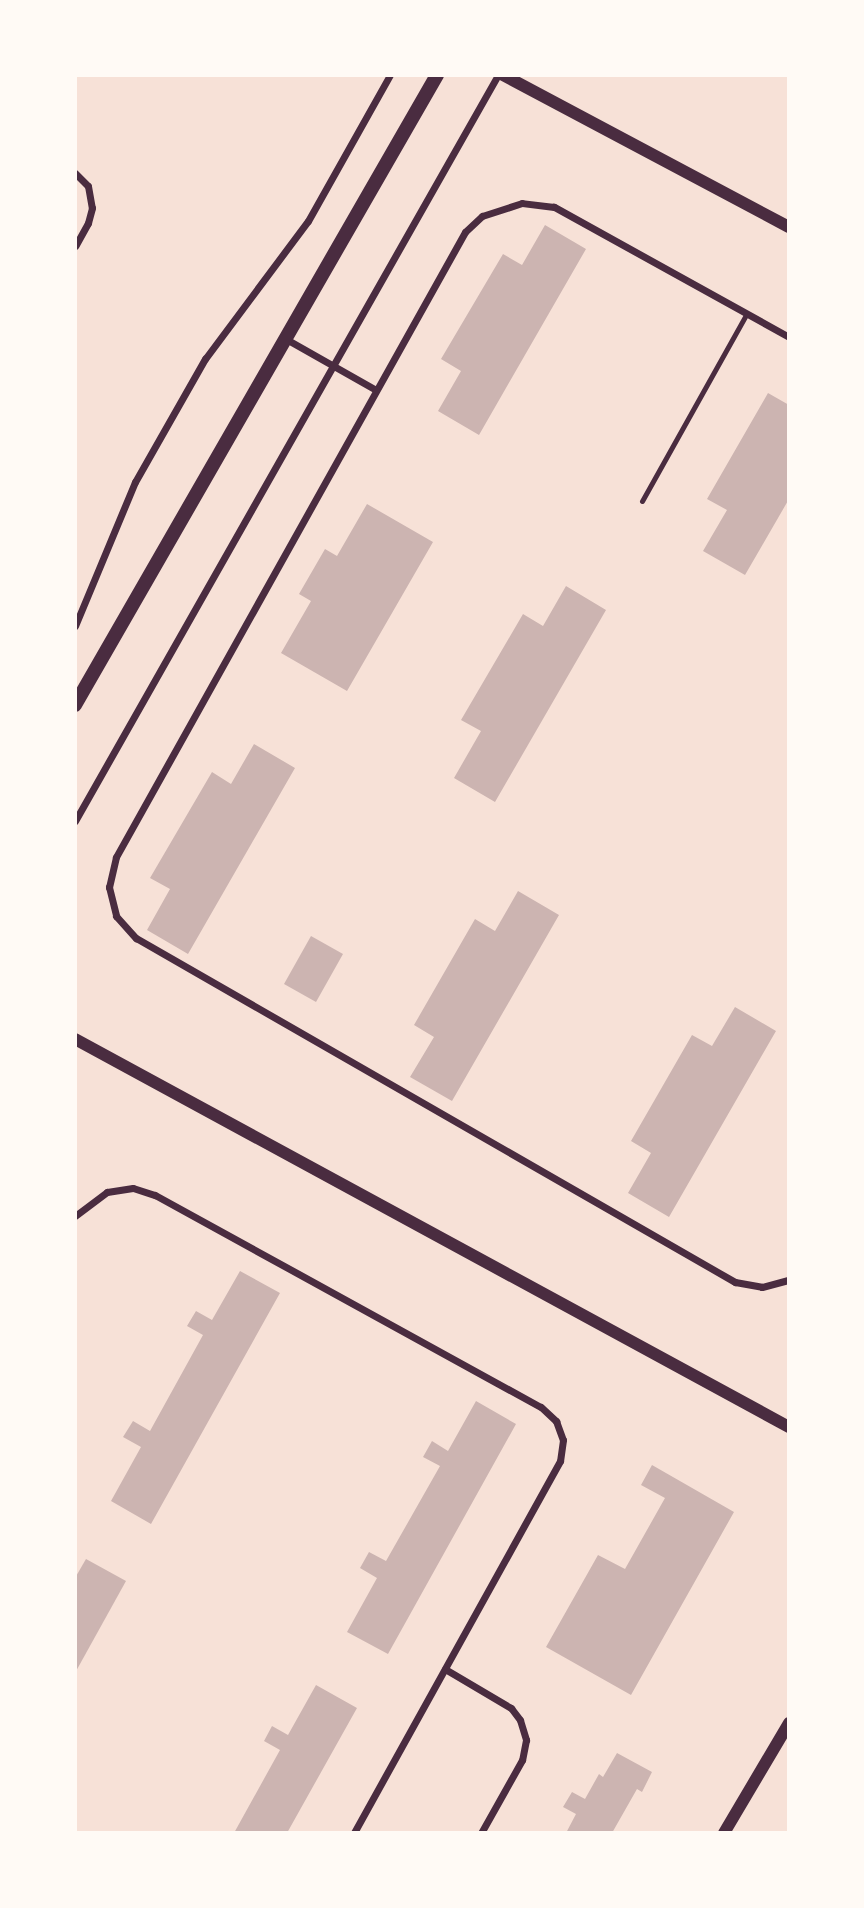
<!DOCTYPE html>
<style>
body{margin:0}
#map{position:relative;width:864px;height:1908px;overflow:hidden;background:#f7e1d7;font-family:"Roboto Serif",serif}
div>[style]{position:absolute}
.building>*{inset:0;background:#ccb4b1}
.service>*{height:5px;margin:-2.5px;padding:0 2.5px;transform-origin:2.5px;border-radius:2.5px;background:#4a2c40}
.minor>*{height:7px;margin:-3.5px;padding:0 3.5px;transform-origin:3.5px;border-radius:3.5px;background:#4a2c40}
.tertiary>*{height:12px;margin:-6px;padding:0 6px;transform-origin:6px;border-radius:6px;background:#4a2c40}
.secondary>*{height:14px;margin:-7px;padding:0 7px;transform-origin:7px;border-radius:7px;background:#4a2c40}
span{translate:-50% -50%;white-space:nowrap;text-align:center;line-height:1.15;-webkit-text-stroke:7px #fffaf5;paint-order:stroke}
.frame{position:absolute;inset:0;border:77px solid #fffaf5;pointer-events:none}
</style>
<div id="map">
<div class="building">
<i style="clip-path:polygon(545px 225px,586px 249px,479px 435px,438px 411px,461px 371px,441px 359px,503px 254px,522px 265px)"></i>
<i style="clip-path:polygon(768px 393px,789px 405px,789px 499px,745px 575px,703px 551px,727px 510px,707px 499px)"></i>
<i style="clip-path:polygon(367px 504px,433px 542px,347px 691px,281px 653px,311px 601px,299px 594px,325px 549px,337px 556px)"></i>
<i style="clip-path:polygon(566px 586px,606px 610px,495px 802px,454px 778px,481px 731px,461px 720px,523px 614px,543px 626px)"></i>
<i style="clip-path:polygon(254px 744px,295px 768px,188px 954px,147px 930px,170px 889px,150px 878px,212px 772px,231px 784px)"></i>
<i style="clip-path:polygon(518px 891px,559px 915px,452px 1101px,410px 1077px,434px 1037px,414px 1025px,475px 919px,495px 931px)"></i>
<i style="clip-path:polygon(311px 936px,343px 954px,316px 1002px,284px 984px)"></i>
<i style="clip-path:polygon(735px 1007px,776px 1031px,669px 1217px,628px 1193px,651px 1153px,631px 1141px,692px 1035px,712px 1046px)"></i>
<i style="clip-path:polygon(240px 1271px,280px 1293px,151px 1524px,111px 1501px,141px 1447px,123px 1437px,133px 1421px,150px 1431px,203px 1335px,187px 1326px,196px 1311px,212px 1320px)"></i>
<i style="clip-path:polygon(476px 1401px,516px 1424px,388px 1654px,347px 1632px,377px 1578px,360px 1568px,369px 1552px,386px 1561px,440px 1466px,423px 1457px,432px 1441px,448px 1451px)"></i>
<i style="clip-path:polygon(652px 1465px,734px 1512px,631px 1695px,546px 1647px,598px 1555px,625px 1569px,665px 1498px,641px 1485px)"></i>
<i style="clip-path:polygon(86px 1559px,126px 1581px,75px 1673px,75px 1578px)"></i>
<i style="clip-path:polygon(316px 1685px,357px 1708px,287px 1833px,234px 1833px,280px 1750px,264px 1741px,272px 1726px,288px 1735px)"></i>
<i style="clip-path:polygon(617px 1753px,652px 1772px,642px 1792px,637px 1789px,612px 1833px,566px 1833px,576px 1814px,563px 1807px,572px 1792px,585px 1799px,599px 1774px,603px 1777px)"></i>
</div>
<div class="service">
<i style="left:642px;top:501px;width:215px;rotate:-60.8deg"></i>
</div>
<div class="minor">
<i style="left:75px;top:173px;width:18px;rotate:45deg"></i>
<i style="left:88px;top:186px;width:22px;rotate:80deg"></i>
<i style="left:92px;top:208px;width:16px;rotate:105deg"></i>
<i style="left:88px;top:223px;width:26px;rotate:119deg"></i>
<i style="left:789px;top:337px;width:269px;rotate:-151deg"></i>
<i style="left:554px;top:207px;width:32px;rotate:-173deg"></i>
<i style="left:522px;top:203px;width:42px;rotate:162deg"></i>
<i style="left:482px;top:216px;width:23px;rotate:137deg"></i>
<i style="left:465px;top:232px;width:716px;rotate:119.18deg"></i>
<i style="left:116px;top:857px;width:31px;rotate:103deg"></i>
<i style="left:109px;top:887px;width:30px;rotate:76deg"></i>
<i style="left:116px;top:916px;width:30px;rotate:48deg"></i>
<i style="left:136px;top:938px;width:691px;rotate:29.87deg"></i>
<i style="left:735px;top:1282px;width:27px;rotate:10deg"></i>
<i style="left:762px;top:1287px;width:28px;rotate:-15deg"></i>
<i style="left:286px;top:339px;width:103px;rotate:29.5deg"></i>
<i style="left:75px;top:626px;width:156px;rotate:-67.4deg"></i>
<i style="left:135px;top:482px;width:142px;rotate:-60.4deg"></i>
<i style="left:205px;top:359px;width:172px;rotate:-53.3deg"></i>
<i style="left:308px;top:221px;width:167px;rotate:-60.7deg"></i>
<i style="left:75px;top:821px;width:858px;rotate:-60.45deg"></i>
<i style="left:75px;top:1216px;width:40px;rotate:-37deg"></i>
<i style="left:107px;top:1192px;width:26px;rotate:-9deg"></i>
<i style="left:133px;top:1188px;width:23px;rotate:18deg"></i>
<i style="left:155px;top:1195px;width:440px;rotate:28.8deg"></i>
<i style="left:541px;top:1407px;width:21px;rotate:43deg"></i>
<i style="left:556px;top:1421px;width:20px;rotate:70deg"></i>
<i style="left:563px;top:1440px;width:21px;rotate:98deg"></i>
<i style="left:560px;top:1461px;width:425px;rotate:119deg"></i>
<i style="left:445px;top:1669px;width:77px;rotate:30.6deg"></i>
<i style="left:511px;top:1708px;width:15px;rotate:53deg"></i>
<i style="left:520px;top:1720px;width:21px;rotate:73deg"></i>
<i style="left:526px;top:1740px;width:20px;rotate:101deg"></i>
<i style="left:522px;top:1760px;width:84px;rotate:119.3deg"></i>
</div>
<div class="tertiary">
<i style="left:503px;top:75px;width:324px;rotate:28deg"></i>
<i style="left:75px;top:1039px;width:813px;rotate:28.52deg"></i>
<i style="left:724px;top:1833px;width:128px;rotate:-59.4deg"></i>
</div>
<div class="secondary">
<i style="left:75px;top:705px;width:727px;rotate:-60.12deg"></i>
</div>
<div class="frame"></div>
</div>
